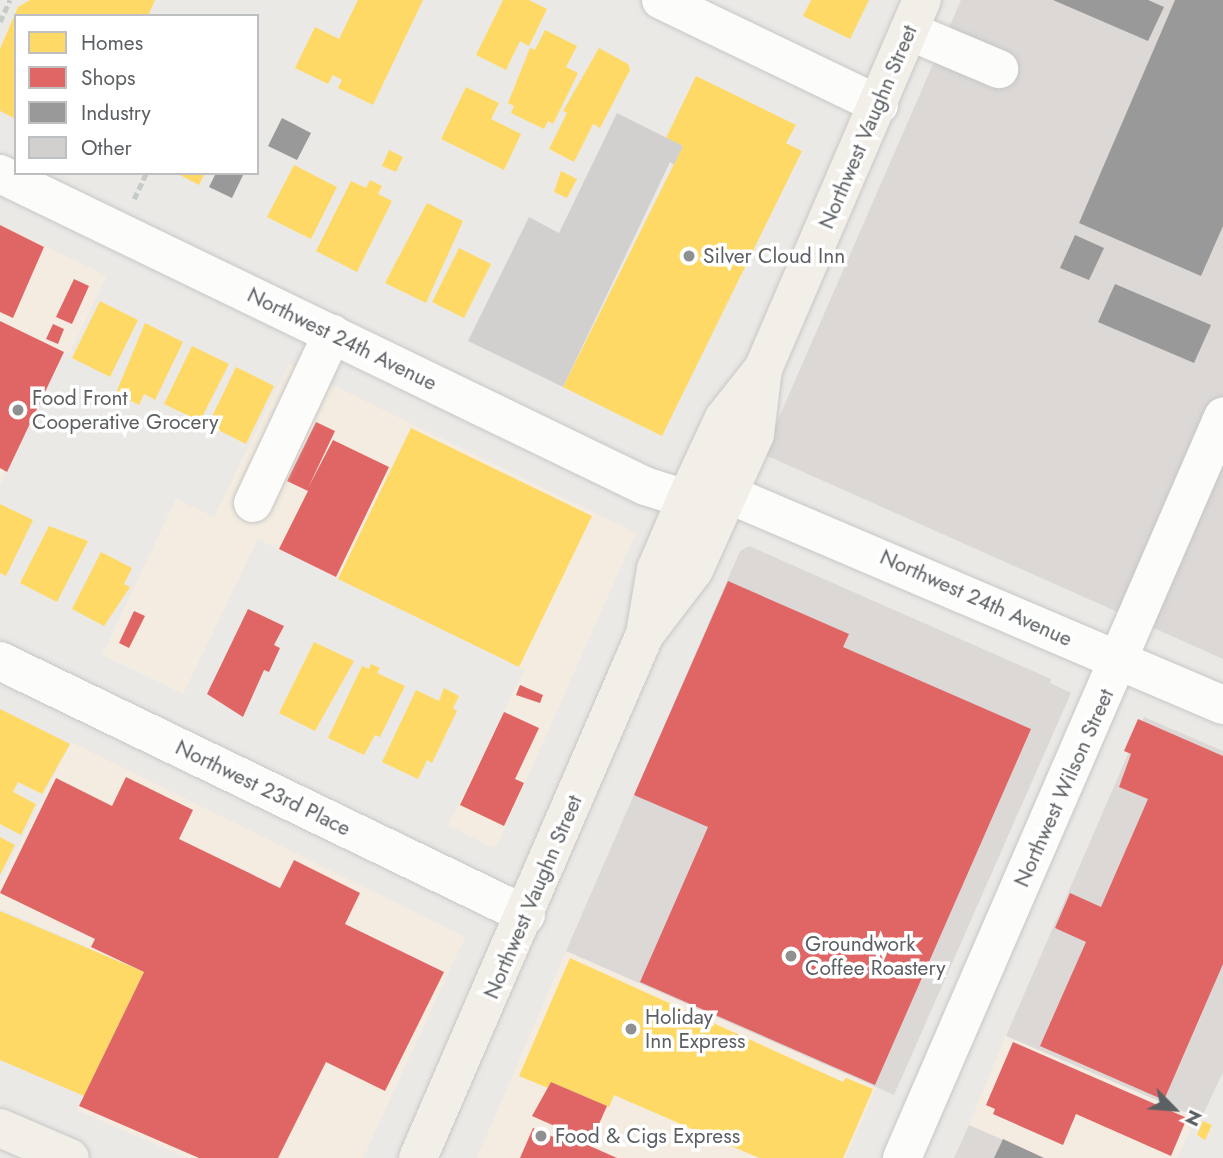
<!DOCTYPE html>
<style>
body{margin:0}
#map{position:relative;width:1223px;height:1158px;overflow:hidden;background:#ebe9e6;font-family:Jost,sans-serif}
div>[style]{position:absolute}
.commercial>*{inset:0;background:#f4ece0}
.industrial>*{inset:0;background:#dbd8d6}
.homes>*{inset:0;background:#ffd966}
.shops>*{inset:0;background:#e06666}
.industry>*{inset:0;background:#999}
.building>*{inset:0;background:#d2d0cf}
.path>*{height:4.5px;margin-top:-2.25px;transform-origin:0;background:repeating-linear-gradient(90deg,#c6cbc8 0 7px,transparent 0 10.5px)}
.roads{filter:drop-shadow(0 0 2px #c7c7c6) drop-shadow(0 0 2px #c7c7c6)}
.minor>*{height:38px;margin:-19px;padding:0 19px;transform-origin:19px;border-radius:19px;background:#fcfcfb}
.major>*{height:38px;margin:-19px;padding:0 19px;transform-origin:19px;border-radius:19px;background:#f2eee8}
.dots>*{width:19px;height:19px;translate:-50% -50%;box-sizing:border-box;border:4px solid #fff;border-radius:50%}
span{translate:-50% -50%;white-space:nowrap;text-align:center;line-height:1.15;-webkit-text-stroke:7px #fff;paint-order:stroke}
.street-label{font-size:21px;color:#5c6063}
.poi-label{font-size:21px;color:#5c6063}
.left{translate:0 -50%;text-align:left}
.legend{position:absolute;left:14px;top:14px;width:245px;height:161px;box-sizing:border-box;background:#fff;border:2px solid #bebfc1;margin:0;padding:9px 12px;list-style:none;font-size:21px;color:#5c6063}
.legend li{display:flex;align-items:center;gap:14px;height:35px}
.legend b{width:35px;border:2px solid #bebfc1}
.north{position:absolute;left:1139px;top:1074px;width:70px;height:70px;-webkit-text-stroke:5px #fff;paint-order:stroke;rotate:115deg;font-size:19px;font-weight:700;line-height:28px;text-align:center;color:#5c6063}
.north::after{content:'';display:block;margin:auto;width:24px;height:32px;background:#5c6063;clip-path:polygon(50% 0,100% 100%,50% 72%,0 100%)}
</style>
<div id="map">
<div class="commercial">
<i style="clip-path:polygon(0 225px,107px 276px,69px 354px,64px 352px,0 486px)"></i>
<i style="clip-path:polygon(289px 364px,636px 533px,498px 844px,493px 848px,448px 825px,524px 670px,519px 667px,258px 539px,183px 694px,102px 655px,176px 499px,214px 517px)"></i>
<i style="clip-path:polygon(71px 742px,465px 937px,363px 1158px,187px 1158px,77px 1110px,143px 972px,0 908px,0 883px)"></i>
<i style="clip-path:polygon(566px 951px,877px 1087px,845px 1158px,477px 1158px)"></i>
<i style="clip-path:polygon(1006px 1035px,1197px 1117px,1177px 1158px,1044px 1158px,969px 1125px)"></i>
</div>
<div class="industrial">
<i style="clip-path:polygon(961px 0,1223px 0,1223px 659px,763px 454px)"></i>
<i style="clip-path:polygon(749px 546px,1051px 679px,1050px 683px,1071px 693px,894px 1095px,566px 951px,740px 551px)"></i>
<i style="clip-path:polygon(1144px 717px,1223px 751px,1223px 1072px,1201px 1119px,1006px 1036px)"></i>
<i style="clip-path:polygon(969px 1125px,1044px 1158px,954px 1158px)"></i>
</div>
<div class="homes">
<i style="clip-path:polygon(30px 0,155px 0,148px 16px,16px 16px,16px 119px,0 111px,0 49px,18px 7px)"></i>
<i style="clip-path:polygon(358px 0,423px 0,373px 105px,338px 88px,342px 80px,333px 75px,328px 84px,295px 68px,315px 27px,339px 39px)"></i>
<i style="clip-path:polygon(503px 0,529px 0,547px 9px,529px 46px,520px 41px,506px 70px,476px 55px)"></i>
<i style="clip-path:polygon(811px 0,869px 0,850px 39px,803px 16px)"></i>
<i style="clip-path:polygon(545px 30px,577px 46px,566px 67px,578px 73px,553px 124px,548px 121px,544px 129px,511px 113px,514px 106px,508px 103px,530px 48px,535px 50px)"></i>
<i style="clip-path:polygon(599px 48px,628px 64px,630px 70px,600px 128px,593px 124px,574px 162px,549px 149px,567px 113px,563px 111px)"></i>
<i style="clip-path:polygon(696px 76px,796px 125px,786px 143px,802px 151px,662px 436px,563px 387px,683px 146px,666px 138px)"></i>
<i style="clip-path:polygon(466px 87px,499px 103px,491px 119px,521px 134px,504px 170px,441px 139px)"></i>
<i style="clip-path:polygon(389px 150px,403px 157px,396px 172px,382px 166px)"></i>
<i style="clip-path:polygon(294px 165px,337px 187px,311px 239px,267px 217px)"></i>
<i style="clip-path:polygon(561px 171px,577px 179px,567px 198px,554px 192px)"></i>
<i style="clip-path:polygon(176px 173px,205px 173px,199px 185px)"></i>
<i style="clip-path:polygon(370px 180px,382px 186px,378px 194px,392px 201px,357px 272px,316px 251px,351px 181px,366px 188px)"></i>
<i style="clip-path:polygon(427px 203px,463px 221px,426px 303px,385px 283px)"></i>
<i style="clip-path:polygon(459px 248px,491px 264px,464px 318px,432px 302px)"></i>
<i style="clip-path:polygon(100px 301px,138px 320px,110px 377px,72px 358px)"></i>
<i style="clip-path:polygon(145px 323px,183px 342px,155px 400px,144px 394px,139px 405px,116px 393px)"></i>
<i style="clip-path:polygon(192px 346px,229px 364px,200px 421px,164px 404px)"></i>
<i style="clip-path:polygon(236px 367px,274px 386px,246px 444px,208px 425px)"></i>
<i style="clip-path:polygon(411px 428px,592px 516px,519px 667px,338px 579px)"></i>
<i style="clip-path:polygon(0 504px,33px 520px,6px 576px,0 573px)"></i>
<i style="clip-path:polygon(49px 526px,88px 541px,57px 602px,20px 583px)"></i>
<i style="clip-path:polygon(101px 552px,132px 568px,124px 584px,130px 587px,104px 626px,72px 609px)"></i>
<i style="clip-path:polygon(314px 642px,354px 661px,315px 731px,279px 713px)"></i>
<i style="clip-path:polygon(371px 664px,380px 668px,377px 673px,405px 686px,380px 737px,375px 735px,364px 755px,328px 738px,362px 666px,369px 669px)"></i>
<i style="clip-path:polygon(444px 688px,459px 696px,453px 708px,457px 711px,432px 763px,427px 760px,418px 779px,382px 762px,416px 690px,439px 701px)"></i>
<i style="clip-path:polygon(0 709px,70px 744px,42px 794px,18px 782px,13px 792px,36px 804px,21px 835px,0 824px)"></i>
<i style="clip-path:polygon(0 837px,15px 845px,0 875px)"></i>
<i style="clip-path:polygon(0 911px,144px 972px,84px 1096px,0 1060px)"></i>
<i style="clip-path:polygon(570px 958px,843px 1082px,846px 1078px,873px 1089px,843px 1158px,759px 1158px,614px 1095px,609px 1107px,551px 1082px,548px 1088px,519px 1076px)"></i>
<i style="clip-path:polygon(1203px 1121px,1212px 1125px,1205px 1140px,1197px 1135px)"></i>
</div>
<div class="shops">
<i style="clip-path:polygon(0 225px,44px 247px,13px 318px,0 312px)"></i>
<i style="clip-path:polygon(74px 279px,89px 286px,72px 324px,56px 317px)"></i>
<i style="clip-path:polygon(0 321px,64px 352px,7px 472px,0 468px)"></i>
<i style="clip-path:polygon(53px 324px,64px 329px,58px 344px,46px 339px)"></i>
<i style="clip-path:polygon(316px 422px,335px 431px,308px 488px,333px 440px,389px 467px,336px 577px,279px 549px,308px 491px,287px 481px)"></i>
<i style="clip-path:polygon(728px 581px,849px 634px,843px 647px,1031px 729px,875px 1085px,640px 982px,708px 827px,634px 795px)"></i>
<i style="clip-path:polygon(248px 609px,284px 626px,274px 645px,280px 648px,269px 672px,264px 670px,243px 717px,207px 694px)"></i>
<i style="clip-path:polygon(134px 611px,145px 616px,129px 648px,119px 643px)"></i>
<i style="clip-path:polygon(520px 685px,543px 695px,540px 703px,516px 695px)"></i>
<i style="clip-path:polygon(504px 712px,539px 728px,515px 779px,524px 783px,504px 826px,460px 805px)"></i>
<i style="clip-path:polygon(1138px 719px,1223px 756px,1223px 964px,1164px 1100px,1040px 1046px,1086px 942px,1055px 928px,1070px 893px,1101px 907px,1148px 799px,1119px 787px,1131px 754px,1124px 751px)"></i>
<i style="clip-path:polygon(126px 777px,193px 810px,179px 839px,280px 888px,294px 860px,360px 893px,345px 924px,444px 972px,385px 1091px,326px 1062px,278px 1158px,199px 1158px,79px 1106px,144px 972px,91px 947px,95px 939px,0 893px,56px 778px,112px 806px)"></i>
<i style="clip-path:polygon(1013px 1042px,1187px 1118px,1171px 1156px,1076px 1114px,1063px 1145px,993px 1114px,995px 1109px,986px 1105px)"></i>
<i style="clip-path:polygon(551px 1082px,607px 1106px,591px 1142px,532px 1116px)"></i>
<i style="clip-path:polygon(533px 1128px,572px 1145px,574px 1139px,617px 1158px,520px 1158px)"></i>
</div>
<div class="industry">
<i style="clip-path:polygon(1053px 0,1148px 0,1164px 7px,1148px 41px)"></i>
<i style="clip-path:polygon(1175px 0,1223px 0,1223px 226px,1201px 276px,1079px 223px)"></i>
<i style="clip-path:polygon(282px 118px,311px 133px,297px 160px,268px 146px)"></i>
<i style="clip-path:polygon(216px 173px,244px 173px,232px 198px,209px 187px)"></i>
<i style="clip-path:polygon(1075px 235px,1104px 248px,1089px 280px,1060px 268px)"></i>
<i style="clip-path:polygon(1115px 284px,1211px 325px,1194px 363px,1098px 322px)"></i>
<i style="clip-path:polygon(1003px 1139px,1044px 1158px,994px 1158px)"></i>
</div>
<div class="building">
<i style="clip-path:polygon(617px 113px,683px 146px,674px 165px,670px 162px,563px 387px,468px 341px,529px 217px,559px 233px)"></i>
</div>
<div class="path">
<i style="left:0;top:22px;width:24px;rotate:-66deg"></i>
<i style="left:134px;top:199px;width:29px;rotate:-65deg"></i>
</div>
<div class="roads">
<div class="minor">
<i style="left:661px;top:0;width:242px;rotate:25.7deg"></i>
<i style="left:909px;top:31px;width:98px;rotate:22.9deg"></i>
<i style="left:0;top:174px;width:716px;rotate:25.81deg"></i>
<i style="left:645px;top:486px;width:43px;rotate:17.6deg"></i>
<i style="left:728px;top:494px;width:538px;rotate:23.09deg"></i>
<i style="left:253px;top:503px;width:187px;rotate:-64.9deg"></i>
<i style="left:0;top:661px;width:584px;rotate:25.78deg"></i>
<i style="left:902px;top:1158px;width:808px;rotate:-66.58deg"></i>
</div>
<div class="major">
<i style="left:649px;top:629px;width:74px;rotate:-52.7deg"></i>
<i style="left:694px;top:570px;width:149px;rotate:-65.8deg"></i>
<i style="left:755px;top:434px;width:65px;rotate:-83deg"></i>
<i style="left:0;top:1128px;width:76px;rotate:23.2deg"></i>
<i style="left:418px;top:1158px;width:571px;rotate:-66.58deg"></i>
<i style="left:645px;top:634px;width:66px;rotate:-80.4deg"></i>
<i style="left:656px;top:569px;width:76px;rotate:-66.8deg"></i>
<i style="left:686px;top:499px;width:89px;rotate:-64.9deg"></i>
<i style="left:724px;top:418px;width:63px;rotate:-51.5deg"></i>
<i style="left:763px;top:369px;width:402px;rotate:-66.7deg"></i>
</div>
</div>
<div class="dots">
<i style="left:689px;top:256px;background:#8e9091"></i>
<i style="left:18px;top:410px;background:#8e9091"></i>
<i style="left:791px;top:956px;background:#8e9091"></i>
<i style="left:631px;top:1029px;background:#8e9091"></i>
<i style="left:541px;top:1136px;background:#8e9091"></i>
</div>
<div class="street-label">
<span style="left:868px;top:127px;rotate:-67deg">Northwest Vaughn Street</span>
<span style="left:342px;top:339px;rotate:26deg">Northwest 24th Avenue</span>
<span style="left:976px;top:598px;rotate:24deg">Northwest 24th Avenue</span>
<span style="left:263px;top:788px;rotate:26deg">Northwest 23rd Place</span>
<span style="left:1064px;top:788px;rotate:-66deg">Northwest Wilson Street</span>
<span style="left:533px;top:897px;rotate:-67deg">Northwest Vaughn Street</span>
</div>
<div class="poi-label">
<span class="left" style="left:703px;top:256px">Silver Cloud Inn</span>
<span class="left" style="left:32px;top:410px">Food Front<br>Cooperative Grocery</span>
<span class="left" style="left:805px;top:956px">Groundwork<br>Coffee Roastery</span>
<span class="left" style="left:645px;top:1029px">Holiday<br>Inn Express</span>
<span class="left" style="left:555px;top:1136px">Food &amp; Cigs Express</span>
</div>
<ul class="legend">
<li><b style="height:19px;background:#ffd966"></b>Homes</li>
<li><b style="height:19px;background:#e06666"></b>Shops</li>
<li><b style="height:19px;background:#999"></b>Industry</li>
<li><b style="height:19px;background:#d2d0cf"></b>Other</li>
</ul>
<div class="north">N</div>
</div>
